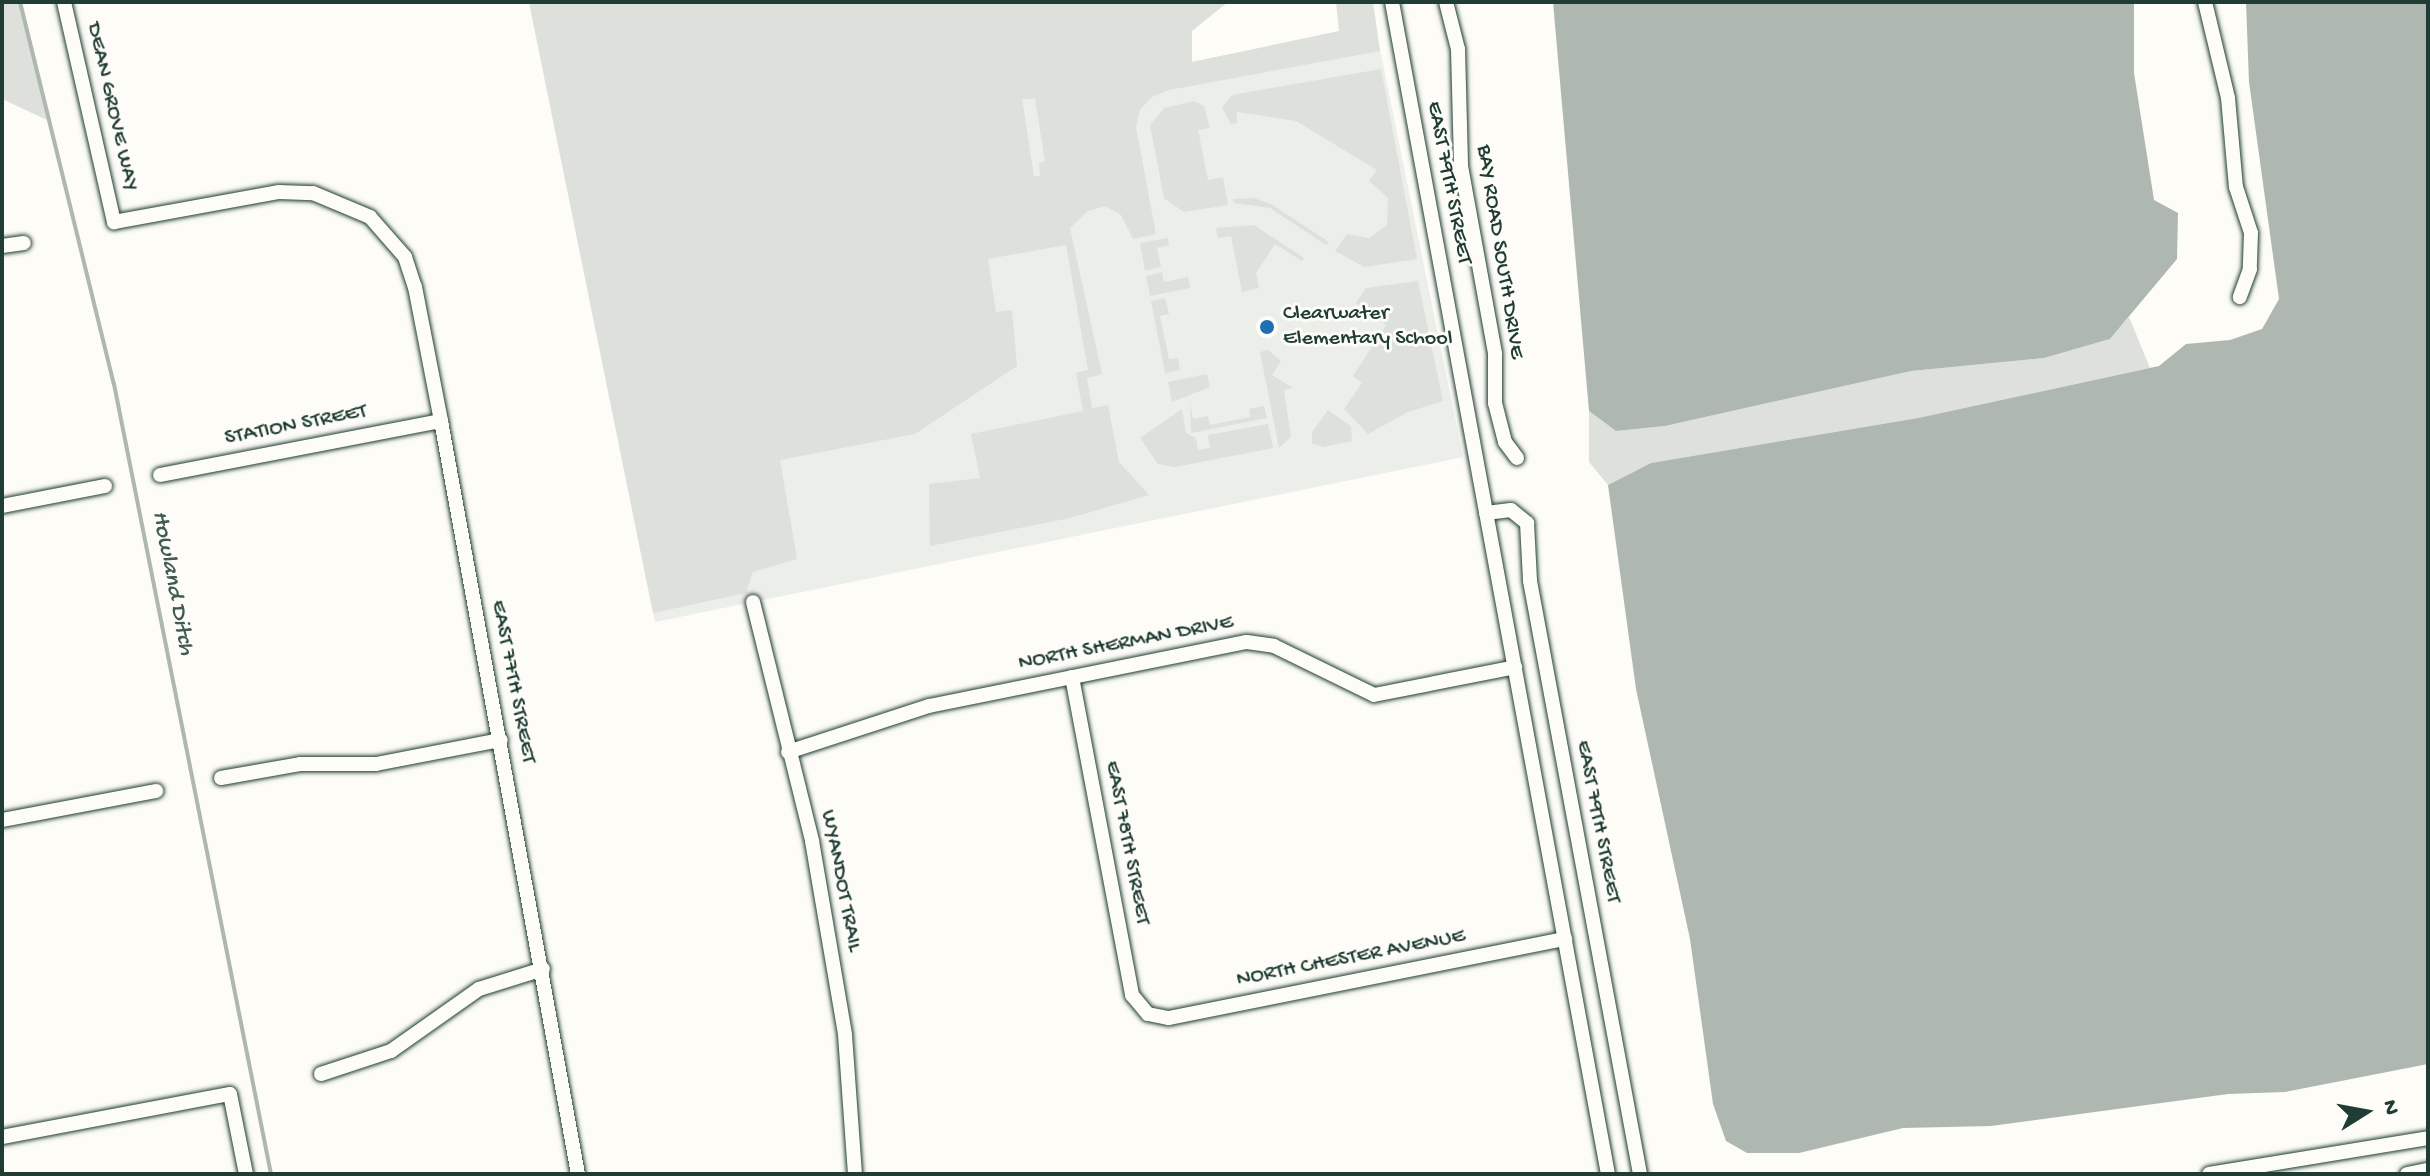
<!DOCTYPE html>
<style>
body{margin:0}
#map{position:relative;width:2430px;height:1176px;overflow:hidden;background:#fdfcf7;font-family:"Gochi Hand",sans-serif}
div>[style]{position:absolute}
.built>*{inset:0;background:#eceee9}
.green>*{inset:0;background:#dde0db}
.water>*{inset:0;background:#aeb8b1}
.stream>*{height:4px;margin:-2px;padding:0 2px;transform-origin:2px;border-radius:2px;background:#aeb8b1}
.roads{filter:drop-shadow(0 0 2px #1f3d34) drop-shadow(0 0 2px #1f3d34)}
.minor>*{height:14px;margin:-7px;padding:0 7px;transform-origin:7px;border-radius:7px;background:#fdfcf7}
.dots>*{width:22px;height:22px;translate:-50% -50%;box-sizing:border-box;border:4px solid #fdfcf7;border-radius:50%}
span{translate:-50% -50%;white-space:nowrap;text-align:center;line-height:1.15;-webkit-text-stroke:6px #fdfcf7;paint-order:stroke}
.street-label{font-size:22px;color:#1f3d34}
.poi-label{font-size:22px;color:#1f3d34}
.left{translate:0 -50%;text-align:left}
.water-label{font-size:24px;color:#435c53;font-style:italic}
.frame{position:absolute;inset:0;border:4px solid #1f3d34;pointer-events:none}
.north{position:absolute;left:2326px;top:1072px;width:80px;height:80px;-webkit-text-stroke:6px #fdfcf7;paint-order:stroke;rotate:79deg;font-size:22px;font-weight:700;line-height:32px;text-align:center;color:#1f3d34}
.north::after{content:'';display:block;margin:auto;width:28px;height:36px;background:#1f3d34;clip-path:polygon(50% 0,100% 100%,50% 72%,0 100%)}
</style>
<div id="map">
<div class="built">
<i style="clip-path:polygon(529px 2px,1028px 95px,1375px 25px,1463px 457px,655px 622px)"></i>
</div>
<div class="green">
<i style="clip-path:polygon(2px 2px,20px 2px,47px 120px,2px 99px)"></i>
<i style="clip-path:polygon(evenodd,529px 2px,1228px 2px,1192px 31px,1192px 62px,1339px 31px,1336px 2px,1373px 2px,1380px 51px,1169px 90px,1152px 97px,1140px 110px,1136px 127px,1156px 234px,1133px 239px,1121px 215px,1105px 206px,1088px 211px,1070px 228px,1102px 374px,1087px 378px,1092px 408px,1108px 405px,1119px 462px,1149px 495px,1070px 518px,930px 546px,929px 484px,980px 478px,971px 434px,1083px 411px,1076px 373px,1088px 370px,1066px 245px,988px 259px,996px 312px,1012px 310px,1017px 366px,915px 434px,780px 460px,797px 559px,753px 572px,746px 593px,653px 613px,529px 2px,1022px 99px,1035px 99px,1045px 161px,1039px 163px,1040px 176px,1034px 176px,1022px 99px)"></i>
<i style="clip-path:polygon(1381px 69px,1417px 259px,1364px 267px,1335px 251px,1347px 234px,1369px 238px,1387px 225px,1388px 198px,1369px 181px,1377px 170px,1296px 121px,1237px 112px,1237px 123px,1231px 124px,1222px 107px,1232px 95px)"></i>
<i style="clip-path:polygon(1194px 101px,1204px 106px,1210px 128px,1198px 130px,1208px 180px,1223px 177px,1228px 205px,1184px 212px,1164px 198px,1150px 125px,1164px 108px)"></i>
<i style="clip-path:polygon(1254px 198px,1271px 204px,1329px 242px,1326px 245px,1270px 208px,1234px 203px,1233px 199px)"></i>
<i style="clip-path:polygon(1254px 225px,1304px 258px,1302px 261px,1275px 244px,1256px 273px,1259px 288px,1242px 292px,1231px 236px,1218px 238px,1216px 228px)"></i>
<i style="clip-path:polygon(1168px 238px,1169px 245px,1157px 248px,1161px 267px,1145px 271px,1140px 243px)"></i>
<i style="clip-path:polygon(1162px 272px,1164px 282px,1188px 277px,1190px 288px,1150px 296px,1146px 276px)"></i>
<i style="clip-path:polygon(1418px 281px,1443px 401px,1408px 412px,1368px 434px,1344px 409px,1362px 383px,1353px 376px,1386px 325px,1356px 303px,1366px 288px)"></i>
<i style="clip-path:polygon(1165px 298px,1169px 314px,1160px 316px,1169px 359px,1178px 358px,1180px 370px,1165px 373px,1151px 301px)"></i>
<i style="clip-path:polygon(2129px 317px,2150px 368px,1918px 418px,1651px 463px,1608px 485px,1589px 462px,1589px 411px,1616px 431px,1665px 426px,1911px 371px,2044px 358px,2110px 339px)"></i>
<i style="clip-path:polygon(1268px 350px,1281px 361px,1272px 375px,1293px 388px,1284px 390px,1291px 437px,1279px 448px,1260px 352px)"></i>
<i style="clip-path:polygon(1207px 374px,1210px 387px,1172px 402px,1168px 382px)"></i>
<i style="clip-path:polygon(1190px 403px,1193px 419px,1208px 416px,1210px 425px,1250px 417px,1249px 409px,1264px 406px,1267px 418px,1191px 433px)"></i>
<i style="clip-path:polygon(1182px 409px,1186px 433px,1196px 438px,1198px 450px,1210px 448px,1208px 435px,1268px 424px,1273px 448px,1175px 467px,1158px 464px,1140px 438px)"></i>
<i style="clip-path:polygon(1328px 410px,1351px 426px,1352px 441px,1323px 447px,1312px 443px,1312px 432px)"></i>
</div>
<div class="water">
<i style="clip-path:polygon(1553px 2px,2134px 2px,2134px 73px,2154px 200px,2178px 213px,2177px 259px,2110px 339px,2044px 358px,1911px 371px,1665px 426px,1616px 431px,1589px 411px)"></i>
<i style="clip-path:polygon(2246px 2px,2428px 2px,2428px 1064px,2285px 1092px,2228px 1094px,1991px 1126px,1903px 1128px,1799px 1153px,1747px 1153px,1726px 1141px,1713px 1104px,1690px 939px,1636px 689px,1608px 485px,1651px 463px,1918px 418px,2159px 366px,2186px 344px,2230px 340px,2262px 329px,2279px 299px,2249px 82px)"></i>
</div>
<div class="stream">
<i style="left:20px;top:2px;width:393px;rotate:76.2deg"></i>
<i style="left:114px;top:384px;width:805px;rotate:78.76deg"></i>
</div>
<div class="roads">
<div class="minor">
<i style="left:64px;top:2px;width:226px;rotate:77.2deg"></i>
<i style="left:114px;top:222px;width:168px;rotate:-10.3deg"></i>
<i style="left:279px;top:192px;width:34px;rotate:2deg"></i>
<i style="left:313px;top:193px;width:62px;rotate:22.8deg"></i>
<i style="left:370px;top:217px;width:53px;rotate:48.8deg"></i>
<i style="left:405px;top:257px;width:32px;rotate:72deg"></i>
<i style="left:415px;top:287px;width:136px;rotate:79deg"></i>
<i style="left:441px;top:421px;width:765px;rotate:79.69deg"></i>
<i style="left:1392px;top:2px;width:1192px;rotate:79.56deg"></i>
<i style="left:1446px;top:2px;width:49px;rotate:75.7deg"></i>
<i style="left:1458px;top:49px;width:117px;rotate:88.5deg"></i>
<i style="left:1461px;top:166px;width:191px;rotate:79.7deg"></i>
<i style="left:1495px;top:354px;width:49px;rotate:90deg"></i>
<i style="left:1495px;top:403px;width:40px;rotate:75.6deg"></i>
<i style="left:1505px;top:442px;width:20px;rotate:53deg"></i>
<i style="left:2205px;top:2px;width:99px;rotate:76.5deg"></i>
<i style="left:2228px;top:98px;width:89px;rotate:84.9deg"></i>
<i style="left:2236px;top:187px;width:48px;rotate:71.9deg"></i>
<i style="left:2251px;top:233px;width:36px;rotate:92deg"></i>
<i style="left:2250px;top:269px;width:30px;rotate:110deg"></i>
<i style="left:2px;top:246px;width:22px;rotate:-8deg"></i>
<i style="left:160px;top:475px;width:286px;rotate:-10.9deg"></i>
<i style="left:2px;top:506px;width:105px;rotate:-11deg"></i>
<i style="left:1486px;top:513px;width:25px;rotate:-7deg"></i>
<i style="left:1511px;top:510px;width:21px;rotate:39deg"></i>
<i style="left:1527px;top:523px;width:58px;rotate:87deg"></i>
<i style="left:1530px;top:581px;width:603px;rotate:79.49deg"></i>
<i style="left:753px;top:602px;width:246px;rotate:76.1deg"></i>
<i style="left:812px;top:841px;width:197px;rotate:80.3deg"></i>
<i style="left:845px;top:1035px;width:139px;rotate:85.9deg"></i>
<i style="left:1072px;top:677px;width:324px;rotate:79.3deg"></i>
<i style="left:1132px;top:995px;width:25px;rotate:50deg"></i>
<i style="left:1148px;top:1014px;width:21px;rotate:11deg"></i>
<i style="left:1169px;top:1018px;width:404px;rotate:-11.3deg"></i>
<i style="left:788px;top:752px;width:148px;rotate:-18.1deg"></i>
<i style="left:929px;top:706px;width:324px;rotate:-11.4deg"></i>
<i style="left:1247px;top:642px;width:27px;rotate:8deg"></i>
<i style="left:1274px;top:646px;width:111px;rotate:26.1deg"></i>
<i style="left:1374px;top:695px;width:144px;rotate:-11.2deg"></i>
<i style="left:221px;top:778px;width:80px;rotate:-10deg"></i>
<i style="left:300px;top:764px;width:76px"></i>
<i style="left:376px;top:764px;width:127px;rotate:-10.9deg"></i>
<i style="left:2px;top:820px;width:157px;rotate:-10.7deg"></i>
<i style="left:321px;top:1074px;width:74px;rotate:-18.2deg"></i>
<i style="left:391px;top:1051px;width:108px;rotate:-35.2deg"></i>
<i style="left:479px;top:989px;width:67px;rotate:-17.4deg"></i>
<i style="left:2px;top:1137px;width:232px;rotate:-10.7deg"></i>
<i style="left:230px;top:1094px;width:82px;rotate:78.7deg"></i>
<i style="left:2209px;top:1174px;width:222px;rotate:-9.3deg"></i>
<i style="left:2407px;top:1174px;width:21px;rotate:-11deg"></i>
</div>
</div>
<div class="dots">
<i style="left:1267px;top:327px;background:#1f6fb2"></i>
</div>
<div class="street-label">
<span style="left:111px;top:107px;rotate:77deg">DEAN GROVE WAY</span>
<span style="left:1448px;top:183px;rotate:79deg">EAST 79TH STREET</span>
<span style="left:1499px;top:252px;rotate:81deg">BAY ROAD SOUTH DRIVE</span>
<span style="left:296px;top:426px;rotate:-11deg">STATION STREET</span>
<span style="left:1126px;top:644px;rotate:-11deg">NORTH SHERMAN DRIVE</span>
<span style="left:512px;top:682px;rotate:79deg">EAST 77TH STREET</span>
<span style="left:1597px;top:822px;rotate:79deg">EAST 79TH STREET</span>
<span style="left:1126px;top:843px;rotate:79deg">EAST 78TH STREET</span>
<span style="left:840px;top:881px;rotate:79deg">WYANDOT TRAIL</span>
<span style="left:1351px;top:959px;rotate:-11deg">NORTH CHESTER AVENUE</span>
</div>
<div class="poi-label">
<span class="left" style="left:1283px;top:327px">Clearwater<br>Elementary School</span>
</div>
<div class="water-label">
<span style="left:172px;top:583px;rotate:79deg">Howland Ditch</span>
</div>
<div class="frame"></div>
<div class="north">N</div>
</div>
